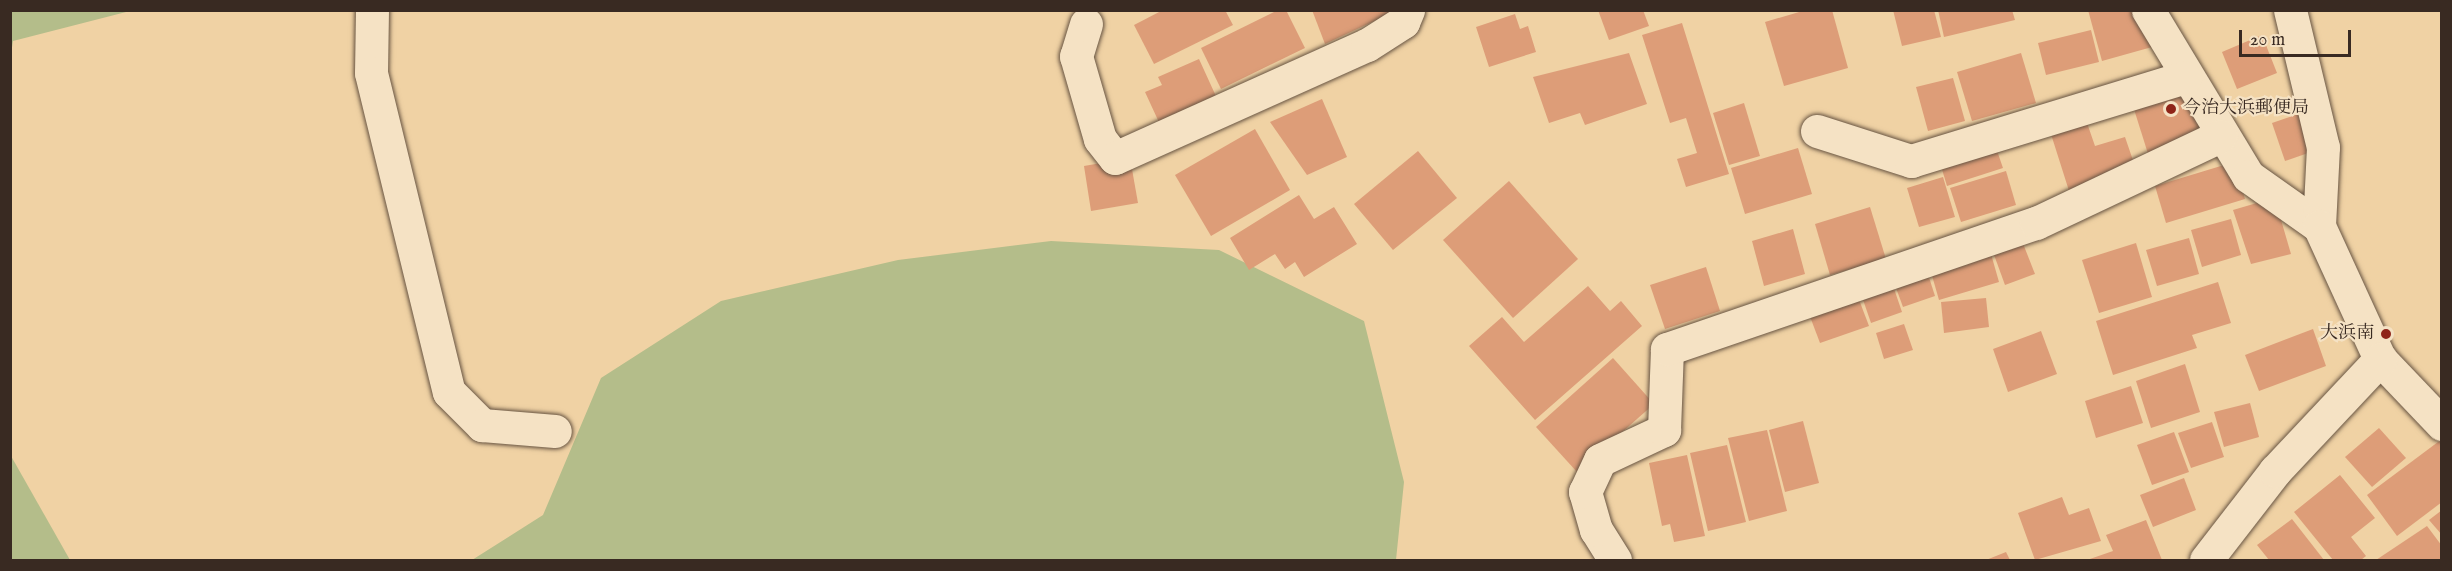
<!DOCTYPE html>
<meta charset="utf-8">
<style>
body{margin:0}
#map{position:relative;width:2452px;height:571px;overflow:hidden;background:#f0d2a4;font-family:"IM FELL English","Noto Serif JP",serif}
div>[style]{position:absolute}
.green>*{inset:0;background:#b4bd8a}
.building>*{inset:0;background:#dd9d78}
.roads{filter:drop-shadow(0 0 2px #675442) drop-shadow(0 0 2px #675442)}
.minor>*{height:33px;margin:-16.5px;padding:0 16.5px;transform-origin:16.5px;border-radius:16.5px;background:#f5e2c4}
.dots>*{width:16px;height:16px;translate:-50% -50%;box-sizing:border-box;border:3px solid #f5e2c4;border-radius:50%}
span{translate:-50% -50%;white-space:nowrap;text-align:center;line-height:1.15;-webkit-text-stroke:4.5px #f5e2c4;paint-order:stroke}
.poi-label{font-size:18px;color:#392a22}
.left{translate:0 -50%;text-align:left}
.right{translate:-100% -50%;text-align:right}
.frame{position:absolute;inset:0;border:12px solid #392a22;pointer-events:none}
.scale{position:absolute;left:2239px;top:30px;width:112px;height:27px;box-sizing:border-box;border:3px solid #392a22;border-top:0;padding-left:8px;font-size:18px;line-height:21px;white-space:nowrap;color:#392a22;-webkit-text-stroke:4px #f5e2c4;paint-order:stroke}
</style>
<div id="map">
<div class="green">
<i style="clip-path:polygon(11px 10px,130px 10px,130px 11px,13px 41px,11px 54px)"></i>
<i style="clip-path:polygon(1051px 241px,1219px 250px,1364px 321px,1404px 482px,1396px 560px,472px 560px,543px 515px,601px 378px,721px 301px,898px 260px)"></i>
<i style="clip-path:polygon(10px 456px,11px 456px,70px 560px,11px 560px)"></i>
</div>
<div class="building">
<i style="clip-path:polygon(1163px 10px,1225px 10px,1233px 25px,1154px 64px,1134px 25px)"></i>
<i style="clip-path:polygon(1278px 10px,1286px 10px,1305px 48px,1221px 89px,1201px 48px)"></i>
<i style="clip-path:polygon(1312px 10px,1398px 10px,1325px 44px)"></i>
<i style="clip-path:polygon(1598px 10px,1643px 10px,1649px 26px,1609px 40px)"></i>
<i style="clip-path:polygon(1806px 10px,1832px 10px,1848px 68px,1784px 86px,1765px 22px)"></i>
<i style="clip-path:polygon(1893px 10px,1934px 10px,1941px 37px,1902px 46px)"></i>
<i style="clip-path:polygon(1938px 10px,2012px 10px,2015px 20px,1944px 37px)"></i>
<i style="clip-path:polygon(2088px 10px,2142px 10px,2152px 47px,2102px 61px)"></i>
<i style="clip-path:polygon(1515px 14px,1520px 29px,1528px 26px,1536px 52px,1489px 67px,1476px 27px)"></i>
<i style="clip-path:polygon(1682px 23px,1729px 174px,1686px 187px,1677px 159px,1697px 153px,1686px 118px,1670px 123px,1642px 35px)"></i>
<i style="clip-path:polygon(2091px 30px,2099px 62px,2046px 75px,2038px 43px)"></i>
<i style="clip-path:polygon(2262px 35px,2277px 73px,2237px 89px,2222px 52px)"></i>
<i style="clip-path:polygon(1629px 53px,1647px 104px,1585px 125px,1580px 113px,1549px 123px,1533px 77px)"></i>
<i style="clip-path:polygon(2021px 53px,2036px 103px,1972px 121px,1957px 72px)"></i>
<i style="clip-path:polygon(1199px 59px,1220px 105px,1163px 131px,1145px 92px,1162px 85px,1158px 77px)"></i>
<i style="clip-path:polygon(1953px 78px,1965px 121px,1928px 131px,1916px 87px)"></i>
<i style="clip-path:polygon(2187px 89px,2204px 139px,2149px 157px,2133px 106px)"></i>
<i style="clip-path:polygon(1322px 99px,1347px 157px,1307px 175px,1270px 122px)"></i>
<i style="clip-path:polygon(1744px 103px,1760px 156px,1729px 165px,1713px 113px)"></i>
<i style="clip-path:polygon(2298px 114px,2311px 152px,2285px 161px,2272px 123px)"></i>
<i style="clip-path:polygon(2086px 120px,2095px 146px,2125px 137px,2137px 172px,2070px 194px,2050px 131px)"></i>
<i style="clip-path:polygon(1255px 129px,1290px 190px,1211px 236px,1175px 175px)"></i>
<i style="clip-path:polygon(1993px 139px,2003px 168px,1947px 186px,1938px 156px)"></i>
<i style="clip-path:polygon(1798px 148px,1812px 194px,1745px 214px,1731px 168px)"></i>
<i style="clip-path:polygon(1418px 151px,1457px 198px,1393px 250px,1354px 204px)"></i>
<i style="clip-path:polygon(1130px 158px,1138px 203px,1091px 211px,1084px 166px)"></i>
<i style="clip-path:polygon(2234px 162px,2245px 199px,2166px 223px,2155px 186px)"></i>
<i style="clip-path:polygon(2006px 171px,2016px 205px,1961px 222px,1950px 188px)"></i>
<i style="clip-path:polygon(1943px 177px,1955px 217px,1919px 227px,1907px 188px)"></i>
<i style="clip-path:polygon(1509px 181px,1578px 259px,1513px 318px,1443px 240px)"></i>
<i style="clip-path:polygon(1299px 195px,1314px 219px,1334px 207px,1357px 244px,1304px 277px,1295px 262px,1285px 269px,1275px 254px,1249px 270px,1230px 238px)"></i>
<i style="clip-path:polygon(2267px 200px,2279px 213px,2291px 254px,2251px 264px,2233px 210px)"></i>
<i style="clip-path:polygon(1870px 207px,1886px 259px,1830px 275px,1815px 224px)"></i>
<i style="clip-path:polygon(2231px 219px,2241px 255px,2202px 267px,2191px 230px)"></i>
<i style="clip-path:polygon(1793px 229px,1805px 274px,1764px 286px,1752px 241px)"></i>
<i style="clip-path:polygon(2189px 238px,2199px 274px,2157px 286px,2146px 250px)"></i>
<i style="clip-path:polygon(2022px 241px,2035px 274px,2005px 285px,1993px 252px)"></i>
<i style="clip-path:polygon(2136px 243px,2152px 297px,2099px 313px,2082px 260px)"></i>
<i style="clip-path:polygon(1989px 247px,1999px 282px,1939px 300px,1929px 265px)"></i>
<i style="clip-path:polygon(1925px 265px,1935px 296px,1903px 307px,1892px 277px)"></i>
<i style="clip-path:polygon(1706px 267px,1720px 311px,1665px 329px,1650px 285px)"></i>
<i style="clip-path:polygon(1890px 277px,1902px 312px,1871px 323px,1859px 288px)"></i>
<i style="clip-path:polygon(2218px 282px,2231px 323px,2192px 335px,2197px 348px,2113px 375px,2096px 321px)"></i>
<i style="clip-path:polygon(1588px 286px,1610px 311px,1621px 301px,1642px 326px,1535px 420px,1469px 346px,1502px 317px,1524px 342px)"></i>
<i style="clip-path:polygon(1855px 289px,1869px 326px,1820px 343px,1806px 306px)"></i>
<i style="clip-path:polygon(1986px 298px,1989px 327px,1944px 333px,1941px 302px)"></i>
<i style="clip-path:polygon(1904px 324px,1913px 350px,1884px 359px,1876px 333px)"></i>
<i style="clip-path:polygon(2313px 329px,2326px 366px,2259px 391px,2245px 355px)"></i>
<i style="clip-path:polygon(2041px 331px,2057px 374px,2008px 392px,1993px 349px)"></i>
<i style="clip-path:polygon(1613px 358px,1654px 404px,1577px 472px,1536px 427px)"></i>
<i style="clip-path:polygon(2185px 364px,2200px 412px,2151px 428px,2136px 381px)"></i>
<i style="clip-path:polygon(2131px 386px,2143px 423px,2096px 438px,2085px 401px)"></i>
<i style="clip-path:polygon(2250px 403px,2259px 437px,2224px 447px,2214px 412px)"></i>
<i style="clip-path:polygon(1803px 421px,1819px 483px,1785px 492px,1769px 430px)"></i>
<i style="clip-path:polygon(2212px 422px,2224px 457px,2191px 468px,2178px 433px)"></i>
<i style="clip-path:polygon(2379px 428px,2406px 458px,2372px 487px,2345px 457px)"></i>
<i style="clip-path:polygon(1767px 430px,1787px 511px,1749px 521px,1728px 438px)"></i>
<i style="clip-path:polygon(2174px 432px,2189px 472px,2152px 485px,2137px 445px)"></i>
<i style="clip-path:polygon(2442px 439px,2442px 502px,2397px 536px,2367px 495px)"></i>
<i style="clip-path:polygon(1727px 445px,1746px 522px,1708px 531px,1690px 453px)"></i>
<i style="clip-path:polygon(1687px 455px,1705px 536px,1674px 542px,1670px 524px,1662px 526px,1649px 463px)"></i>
<i style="clip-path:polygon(2340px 475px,2375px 518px,2351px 537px,2366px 556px,2361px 560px,2333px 560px,2294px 512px)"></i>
<i style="clip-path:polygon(2184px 478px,2196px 510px,2153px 527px,2140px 495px)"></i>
<i style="clip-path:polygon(2062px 497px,2069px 515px,2089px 508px,2101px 541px,2035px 560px,2018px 513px)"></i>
<i style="clip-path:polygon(2442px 510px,2442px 535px,2429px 520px)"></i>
<i style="clip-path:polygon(2292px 519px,2324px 560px,2269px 560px,2257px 545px)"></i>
<i style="clip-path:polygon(2146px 520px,2162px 560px,2087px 560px,2113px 551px,2106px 535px)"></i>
<i style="clip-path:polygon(2427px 526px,2442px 546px,2442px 560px,2376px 560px)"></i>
<i style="clip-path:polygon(2006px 552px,2010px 560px,1986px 560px)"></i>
</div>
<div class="roads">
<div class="minor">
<i style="left:372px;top:10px;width:63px;rotate:90.9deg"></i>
<i style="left:371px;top:73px;width:328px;rotate:76.3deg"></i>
<i style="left:449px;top:392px;width:47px;rotate:45deg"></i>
<i style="left:482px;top:425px;width:73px;rotate:4.7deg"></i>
<i style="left:2148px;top:10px;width:194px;rotate:58.9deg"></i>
<i style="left:2248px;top:176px;width:87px;rotate:35.2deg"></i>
<i style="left:2290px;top:10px;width:141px;rotate:76.5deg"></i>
<i style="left:2323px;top:147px;width:79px;rotate:92.9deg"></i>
<i style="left:2319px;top:226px;width:146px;rotate:65.4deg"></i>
<i style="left:2380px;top:359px;width:90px;rotate:46.4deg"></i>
<i style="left:1086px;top:24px;width:34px;rotate:107deg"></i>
<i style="left:1076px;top:56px;width:86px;rotate:73.9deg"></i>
<i style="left:1100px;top:139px;width:24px;rotate:52deg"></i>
<i style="left:1115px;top:158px;width:276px;rotate:-24.2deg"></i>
<i style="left:1367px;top:45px;width:43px;rotate:-32.6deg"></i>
<i style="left:1403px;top:22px;width:13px;rotate:-67deg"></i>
<i style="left:1817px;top:131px;width:99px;rotate:17.7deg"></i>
<i style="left:1911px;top:161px;width:287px;rotate:-17deg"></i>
<i style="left:1615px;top:560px;width:36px;rotate:-122deg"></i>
<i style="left:1596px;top:530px;width:40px;rotate:-106deg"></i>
<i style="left:1585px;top:492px;width:35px;rotate:-65deg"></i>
<i style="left:1600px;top:460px;width:71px;rotate:-25.1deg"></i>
<i style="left:1664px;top:430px;width:81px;rotate:-87.9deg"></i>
<i style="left:1667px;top:349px;width:390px;rotate:-18.9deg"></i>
<i style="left:2036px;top:223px;width:204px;rotate:-25.3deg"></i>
<i style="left:2206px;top:560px;width:113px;rotate:-52.2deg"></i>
<i style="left:2275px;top:471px;width:154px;rotate:-46.8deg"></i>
</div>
</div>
<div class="dots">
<i style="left:2171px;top:109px;background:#8f2418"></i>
<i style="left:2386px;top:334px;background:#8f2418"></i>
</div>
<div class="poi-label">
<span class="left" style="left:2183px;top:109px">今治大浜郵便局</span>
<span class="right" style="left:2374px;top:334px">大浜南</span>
</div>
<div class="frame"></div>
<div class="scale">20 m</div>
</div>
